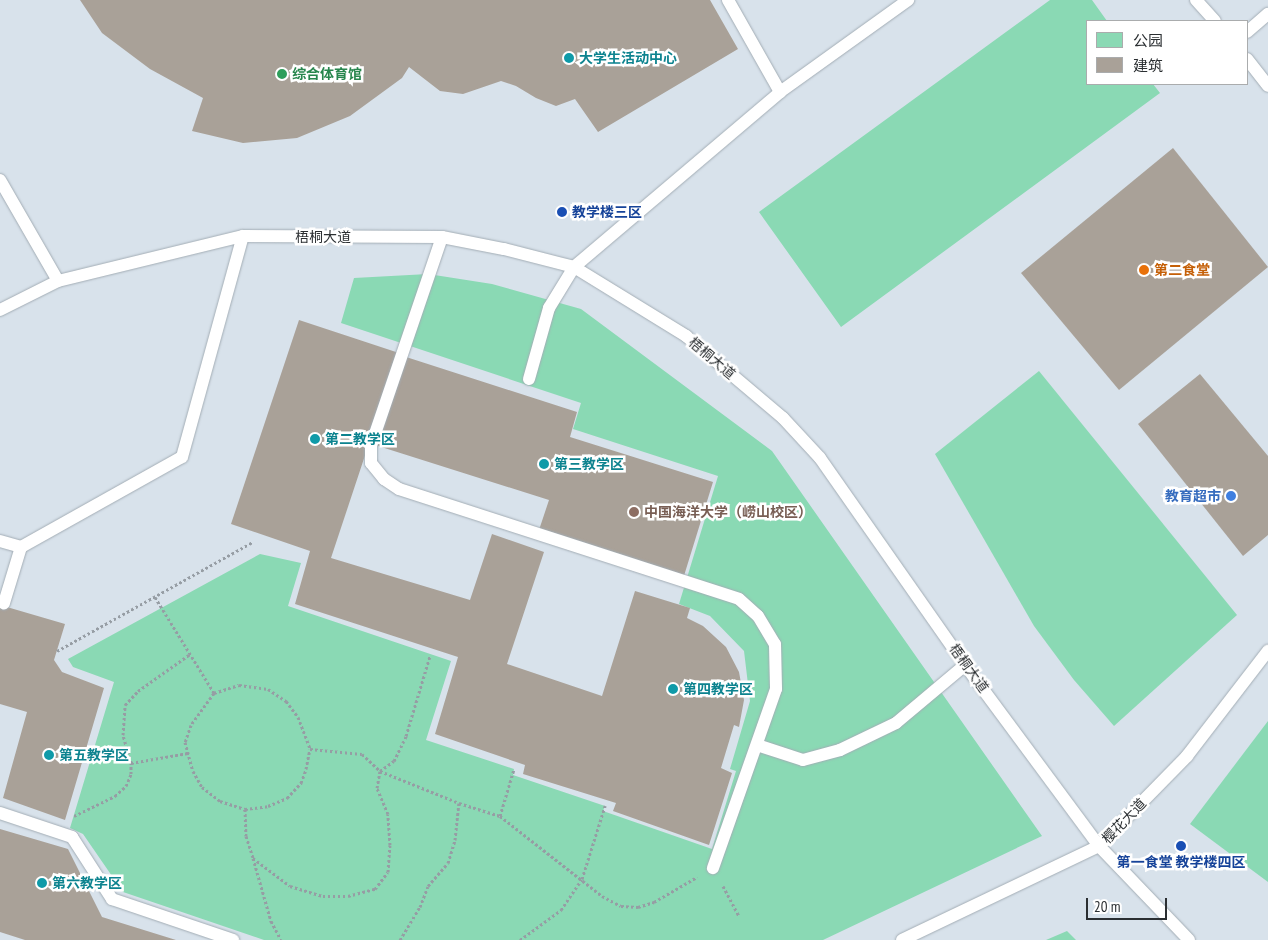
<!DOCTYPE html>
<meta charset="utf-8">
<style>
body{margin:0}
#map{position:relative;width:1268px;height:940px;overflow:hidden;background:#d8e2eb;font-family:"PT Sans Narrow","Noto Sans SC",sans-serif}
div>[style]{position:absolute}
.green>*{inset:0;background:#8ad9b4}
.building>*{inset:0;background:#a9a198}
.path>*{height:3px;margin-top:-1.5px;transform-origin:0;background:repeating-linear-gradient(90deg,#969da4 0 2.5px,transparent 0 5px)}
.roads{filter:drop-shadow(0 0 1px #a3adb5) drop-shadow(0 0 1px #a3adb5)}
.lane>*{height:12px;margin:-6px;padding:0 6px;transform-origin:6px;border-radius:6px;background:#fff}
.dots>*{width:14px;height:14px;translate:-50% -50%;box-sizing:border-box;border:2px solid #fff;border-radius:50%}
span{translate:-50% -50%;white-space:nowrap;text-align:center;line-height:1.15;-webkit-text-stroke:5px #fff;paint-order:stroke}
.culture-label{font-size:14px;color:#0d838f;font-weight:700}
.left{translate:0 -50%;text-align:left}
.leisure-label{font-size:14px;color:#27864d;font-weight:700}
.transit-label{font-size:14px;color:#164399;font-weight:700}
.street-label{font-size:14px;color:#2b2f32}
.food-label{font-size:14px;color:#c56008;font-weight:700}
.shop-label{font-size:14px;color:#366cbe;font-weight:700}
.right{translate:-100% -50%;text-align:right}
.education-label{font-size:14px;color:#785e54;font-weight:700}
.legend{position:absolute;left:1086px;top:20px;width:162px;height:65px;box-sizing:border-box;background:#fff;border:1px solid #aaacad;margin:0;padding:6px 9px;list-style:none;font-size:15px;color:#2b2f32}
.legend li{display:flex;align-items:center;gap:10px;height:25px}
.legend b{width:25px;border:1px solid #aaacad}
.scale{position:absolute;left:1086px;top:898px;width:81px;height:22px;box-sizing:border-box;border:2px solid #2b2f32;border-top:0;padding-left:6px;font-size:15px;line-height:18px;white-space:nowrap;color:#2b2f32;-webkit-text-stroke:4px #fff;paint-order:stroke}
</style>
<div id="map">
<div class="green">
<i style="clip-path:polygon(1050px 0,1092px 0,1107px 21px,1087px 21px,1087px 84px,1153px 84px,1160px 93px,841px 327px,759px 212px)"></i>
<i style="clip-path:polygon(428px 274px,492px 284px,581px 309px,772px 451px,1042px 836px,823px 940px,264px 940px,123px 892px,83px 834px,70px 828px,114px 682px,73px 667px,68px 659px,260px 554px,301px 563px,288px 606px,451px 661px,426px 740px,514px 769px,513px 775px,605px 806px,603px 811px,712px 849px,736px 771px,730px 769px,750px 701px,744px 651px,710px 616px,679px 604px,718px 476px,573px 429px,581px 403px,341px 323px,354px 278px)"></i>
<i style="clip-path:polygon(1039px 371px,1237px 615px,1114px 726px,1074px 680px,1034px 626px,935px 454px)"></i>
<i style="clip-path:polygon(1268px 721px,1268px 882px,1190px 824px)"></i>
<i style="clip-path:polygon(1067px 931px,1076px 940px,1046px 940px)"></i>
</div>
<div class="building">
<i style="clip-path:polygon(80px 0,710px 0,738px 49px,598px 132px,575px 99px,556px 106px,536px 98px,516px 86px,501px 81px,463px 94px,440px 91px,409px 67px,402px 78px,350px 116px,297px 138px,243px 143px,192px 131px,203px 98px,150px 69px,102px 33px)"></i>
<i style="clip-path:polygon(1173px 148px,1268px 267px,1119px 390px,1021px 273px)"></i>
<i style="clip-path:polygon(299px 320px,399px 353px,331px 558px,470px 600px,492px 534px,544px 552px,507px 664px,602px 696px,635px 591px,690px 608px,687px 618px,703px 626px,726px 647px,739px 672px,744px 700px,739px 727px,734px 725px,721px 768px,732px 773px,709px 845px,613px 811px,616px 803px,523px 774px,525px 765px,435px 734px,458px 657px,295px 604px,310px 551px,231px 524px)"></i>
<i style="clip-path:polygon(403px 356px,577px 412px,570px 437px,713px 482px,683px 579px,538px 533px,549px 500px,375px 445px)"></i>
<i style="clip-path:polygon(1200px 374px,1268px 456px,1268px 535px,1243px 556px,1138px 424px)"></i>
<i style="clip-path:polygon(0 605px,65px 624px,54px 660px,62px 672px,104px 688px,65px 820px,3px 798px,27px 712px,0 704px)"></i>
<i style="clip-path:polygon(0 829px,68px 849px,102px 917px,176px 940px,25px 940px,0 932px)"></i>
</div>
<div class="path">
<i style="left:155px;top:597px;width:113px;rotate:58.4deg"></i>
<i style="left:214px;top:693px;width:26px;rotate:-18deg"></i>
<i style="left:239px;top:685px;width:29px;rotate:8deg"></i>
<i style="left:268px;top:689px;width:22px;rotate:34deg"></i>
<i style="left:286px;top:701px;width:20px;rotate:53deg"></i>
<i style="left:298px;top:717px;width:34px;rotate:69deg"></i>
<i style="left:310px;top:749px;width:52px;rotate:5.5deg"></i>
<i style="left:362px;top:754px;width:25px;rotate:43deg"></i>
<i style="left:380px;top:771px;width:85px;rotate:22.1deg"></i>
<i style="left:459px;top:803px;width:43px;rotate:17.6deg"></i>
<i style="left:500px;top:816px;width:130px;rotate:38.1deg"></i>
<i style="left:602px;top:896px;width:21px;rotate:28deg"></i>
<i style="left:621px;top:906px;width:17px;rotate:3deg"></i>
<i style="left:638px;top:907px;width:17px;rotate:-17deg"></i>
<i style="left:654px;top:902px;width:50px;rotate:-30.2deg"></i>
<i style="left:57px;top:651px;width:224px;rotate:-29.1deg"></i>
<i style="left:214px;top:693px;width:39px;rotate:126deg"></i>
<i style="left:191px;top:725px;width:18px;rotate:109deg"></i>
<i style="left:185px;top:742px;width:30px;rotate:75deg"></i>
<i style="left:193px;top:771px;width:18px;rotate:61deg"></i>
<i style="left:202px;top:787px;width:23px;rotate:38deg"></i>
<i style="left:220px;top:801px;width:26px;rotate:18deg"></i>
<i style="left:245px;top:809px;width:23px;rotate:-7deg"></i>
<i style="left:268px;top:806px;width:21px;rotate:-23deg"></i>
<i style="left:287px;top:798px;width:21px;rotate:-47deg"></i>
<i style="left:301px;top:783px;width:15px;rotate:-70deg"></i>
<i style="left:306px;top:769px;width:20px;rotate:-79deg"></i>
<i style="left:131px;top:763px;width:58px;rotate:-10deg"></i>
<i style="left:245px;top:809px;width:27px;rotate:88deg"></i>
<i style="left:246px;top:836px;width:23px;rotate:72deg"></i>
<i style="left:253px;top:858px;width:46px;rotate:37.1deg"></i>
<i style="left:290px;top:886px;width:34px;rotate:17deg"></i>
<i style="left:323px;top:896px;width:25px"></i>
<i style="left:348px;top:896px;width:28px;rotate:-15deg"></i>
<i style="left:375px;top:889px;width:21px;rotate:-53deg"></i>
<i style="left:388px;top:872px;width:27px;rotate:-86deg"></i>
<i style="left:390px;top:845px;width:31px;rotate:-94deg"></i>
<i style="left:388px;top:814px;width:28px;rotate:-113deg"></i>
<i style="left:377px;top:788px;width:17px;rotate:-80deg"></i>
<i style="left:380px;top:771px;width:17px;rotate:-36deg"></i>
<i style="left:394px;top:761px;width:28px;rotate:-64deg"></i>
<i style="left:406px;top:736px;width:84px;rotate:-73.3deg"></i>
<i style="left:74px;top:816px;width:46px;rotate:-26deg"></i>
<i style="left:115px;top:796px;width:15px;rotate:-42deg"></i>
<i style="left:126px;top:786px;width:13px;rotate:-67deg"></i>
<i style="left:131px;top:774px;width:11px;rotate:-90deg"></i>
<i style="left:131px;top:763px;width:29px;rotate:-106deg"></i>
<i style="left:123px;top:735px;width:30px;rotate:-86deg"></i>
<i style="left:125px;top:705px;width:19px;rotate:-47deg"></i>
<i style="left:138px;top:691px;width:64px;rotate:-35.4deg"></i>
<i style="left:500px;top:816px;width:49px;rotate:-73.4deg"></i>
<i style="left:253px;top:858px;width:66px;rotate:74.1deg"></i>
<i style="left:271px;top:921px;width:21px;rotate:62deg"></i>
<i style="left:723px;top:886px;width:34px;rotate:62deg"></i>
<i style="left:400px;top:940px;width:39px;rotate:-59deg"></i>
<i style="left:420px;top:907px;width:22px;rotate:-69deg"></i>
<i style="left:428px;top:886px;width:30px;rotate:-49deg"></i>
<i style="left:448px;top:863px;width:24px;rotate:-73deg"></i>
<i style="left:455px;top:840px;width:37px;rotate:-84deg"></i>
<i style="left:520px;top:940px;width:51px;rotate:-36.2deg"></i>
<i style="left:561px;top:910px;width:37px;rotate:-56deg"></i>
<i style="left:582px;top:879px;width:77px;rotate:-72.5deg"></i>
</div>
<div class="roads">
<div class="lane">
<i style="left:728px;top:0;width:106px;rotate:60.5deg"></i>
<i style="left:780px;top:92px;width:158px;rotate:-35.7deg"></i>
<i style="left:1196px;top:0;width:28px;rotate:48deg"></i>
<i style="left:1247px;top:32px;width:28px;rotate:-41deg"></i>
<i style="left:1247px;top:59px;width:34px;rotate:52deg"></i>
<i style="left:0;top:180px;width:116px;rotate:60.1deg"></i>
<i style="left:442px;top:237px;width:221px;rotate:108.8deg"></i>
<i style="left:371px;top:446px;width:17px;rotate:90deg"></i>
<i style="left:371px;top:463px;width:21px;rotate:51deg"></i>
<i style="left:384px;top:479px;width:18px;rotate:34deg"></i>
<i style="left:399px;top:489px;width:357px;rotate:17.9deg"></i>
<i style="left:739px;top:599px;width:25px;rotate:42deg"></i>
<i style="left:758px;top:616px;width:33px;rotate:59deg"></i>
<i style="left:775px;top:644px;width:45px;rotate:88.7deg"></i>
<i style="left:776px;top:689px;width:190px;rotate:109.4deg"></i>
<i style="left:0;top:310px;width:65px;rotate:-26.6deg"></i>
<i style="left:58px;top:281px;width:190px;rotate:-13.7deg"></i>
<i style="left:243px;top:236px;width:199px;rotate:0.3deg"></i>
<i style="left:442px;top:237px;width:63px;rotate:11deg"></i>
<i style="left:504px;top:249px;width:72px;rotate:14.4deg"></i>
<i style="left:574px;top:267px;width:132px;rotate:31.6deg"></i>
<i style="left:686px;top:336px;width:127px;rotate:40.2deg"></i>
<i style="left:783px;top:418px;width:54px;rotate:47.2deg"></i>
<i style="left:820px;top:458px;width:253px;rotate:55deg"></i>
<i style="left:965px;top:665px;width:225px;rotate:53.5deg"></i>
<i style="left:1099px;top:846px;width:130px;rotate:46.2deg"></i>
<i style="left:529px;top:379px;width:74px;rotate:-74.3deg"></i>
<i style="left:549px;top:308px;width:48px;rotate:-58.6deg"></i>
<i style="left:574px;top:267px;width:270px;rotate:-40.3deg"></i>
<i style="left:0;top:541px;width:22px;rotate:16deg"></i>
<i style="left:21px;top:547px;width:59px;rotate:106.9deg"></i>
<i style="left:21px;top:547px;width:184px;rotate:-29.2deg"></i>
<i style="left:182px;top:457px;width:229px;rotate:-74.6deg"></i>
<i style="left:757px;top:745px;width:48px;rotate:18.1deg"></i>
<i style="left:803px;top:760px;width:38px;rotate:-15deg"></i>
<i style="left:840px;top:750px;width:62px;rotate:-25.7deg"></i>
<i style="left:896px;top:723px;width:90px;rotate:-40deg"></i>
<i style="left:0;top:813px;width:76px;rotate:18.4deg"></i>
<i style="left:72px;top:837px;width:74px;rotate:57.2deg"></i>
<i style="left:112px;top:899px;width:128px;rotate:18.7deg"></i>
<i style="left:902px;top:940px;width:218px;rotate:-25.5deg"></i>
<i style="left:1099px;top:846px;width:126px;rotate:-45.6deg"></i>
<i style="left:1187px;top:756px;width:133px;rotate:-52.4deg"></i>
</div>
</div>
<div class="dots">
<i style="left:569px;top:58px;background:#0f9aa8"></i>
<i style="left:282px;top:74px;background:#2e9e5b"></i>
<i style="left:562px;top:212px;background:#1a4fb4"></i>
<i style="left:1144px;top:270px;background:#e8710a"></i>
<i style="left:315px;top:439px;background:#0f9aa8"></i>
<i style="left:544px;top:464px;background:#0f9aa8"></i>
<i style="left:1231px;top:496px;background:#3f7fe0"></i>
<i style="left:634px;top:512px;background:#8d6e63"></i>
<i style="left:673px;top:689px;background:#0f9aa8"></i>
<i style="left:49px;top:755px;background:#0f9aa8"></i>
<i style="left:1181px;top:846px;background:#1a4fb4"></i>
<i style="left:42px;top:883px;background:#0f9aa8"></i>
</div>
<div class="culture-label">
<span class="left" style="left:579px;top:58px">大学生活动中心</span>
<span class="left" style="left:325px;top:439px">第二教学区</span>
<span class="left" style="left:554px;top:464px">第三教学区</span>
<span class="left" style="left:683px;top:689px">第四教学区</span>
<span class="left" style="left:59px;top:755px">第五教学区</span>
<span class="left" style="left:52px;top:883px">第六教学区</span>
</div>
<div class="leisure-label">
<span class="left" style="left:292px;top:74px">综合体育馆</span>
</div>
<div class="transit-label">
<span class="left" style="left:572px;top:212px">教学楼三区</span>
<span style="left:1181px;top:862px">第一食堂 教学楼四区</span>
</div>
<div class="street-label">
<span style="left:323px;top:237px">梧桐大道</span>
<span style="left:712px;top:358px;rotate:40deg">梧桐大道</span>
<span style="left:969px;top:668px;rotate:54deg">梧桐大道</span>
<span style="left:1124px;top:821px;rotate:-46deg">樱花大道</span>
</div>
<div class="food-label">
<span class="left" style="left:1154px;top:270px">第二食堂</span>
</div>
<div class="shop-label">
<span class="right" style="left:1221px;top:496px">教育超市</span>
</div>
<div class="education-label">
<span class="left" style="left:644px;top:512px">中国海洋大学（崂山校区）</span>
</div>
<ul class="legend">
<li><b style="height:14px;background:#8ad9b4"></b>公园</li>
<li><b style="height:14px;background:#a9a198"></b>建筑</li>
</ul>
<div class="scale">20 m</div>
</div>
